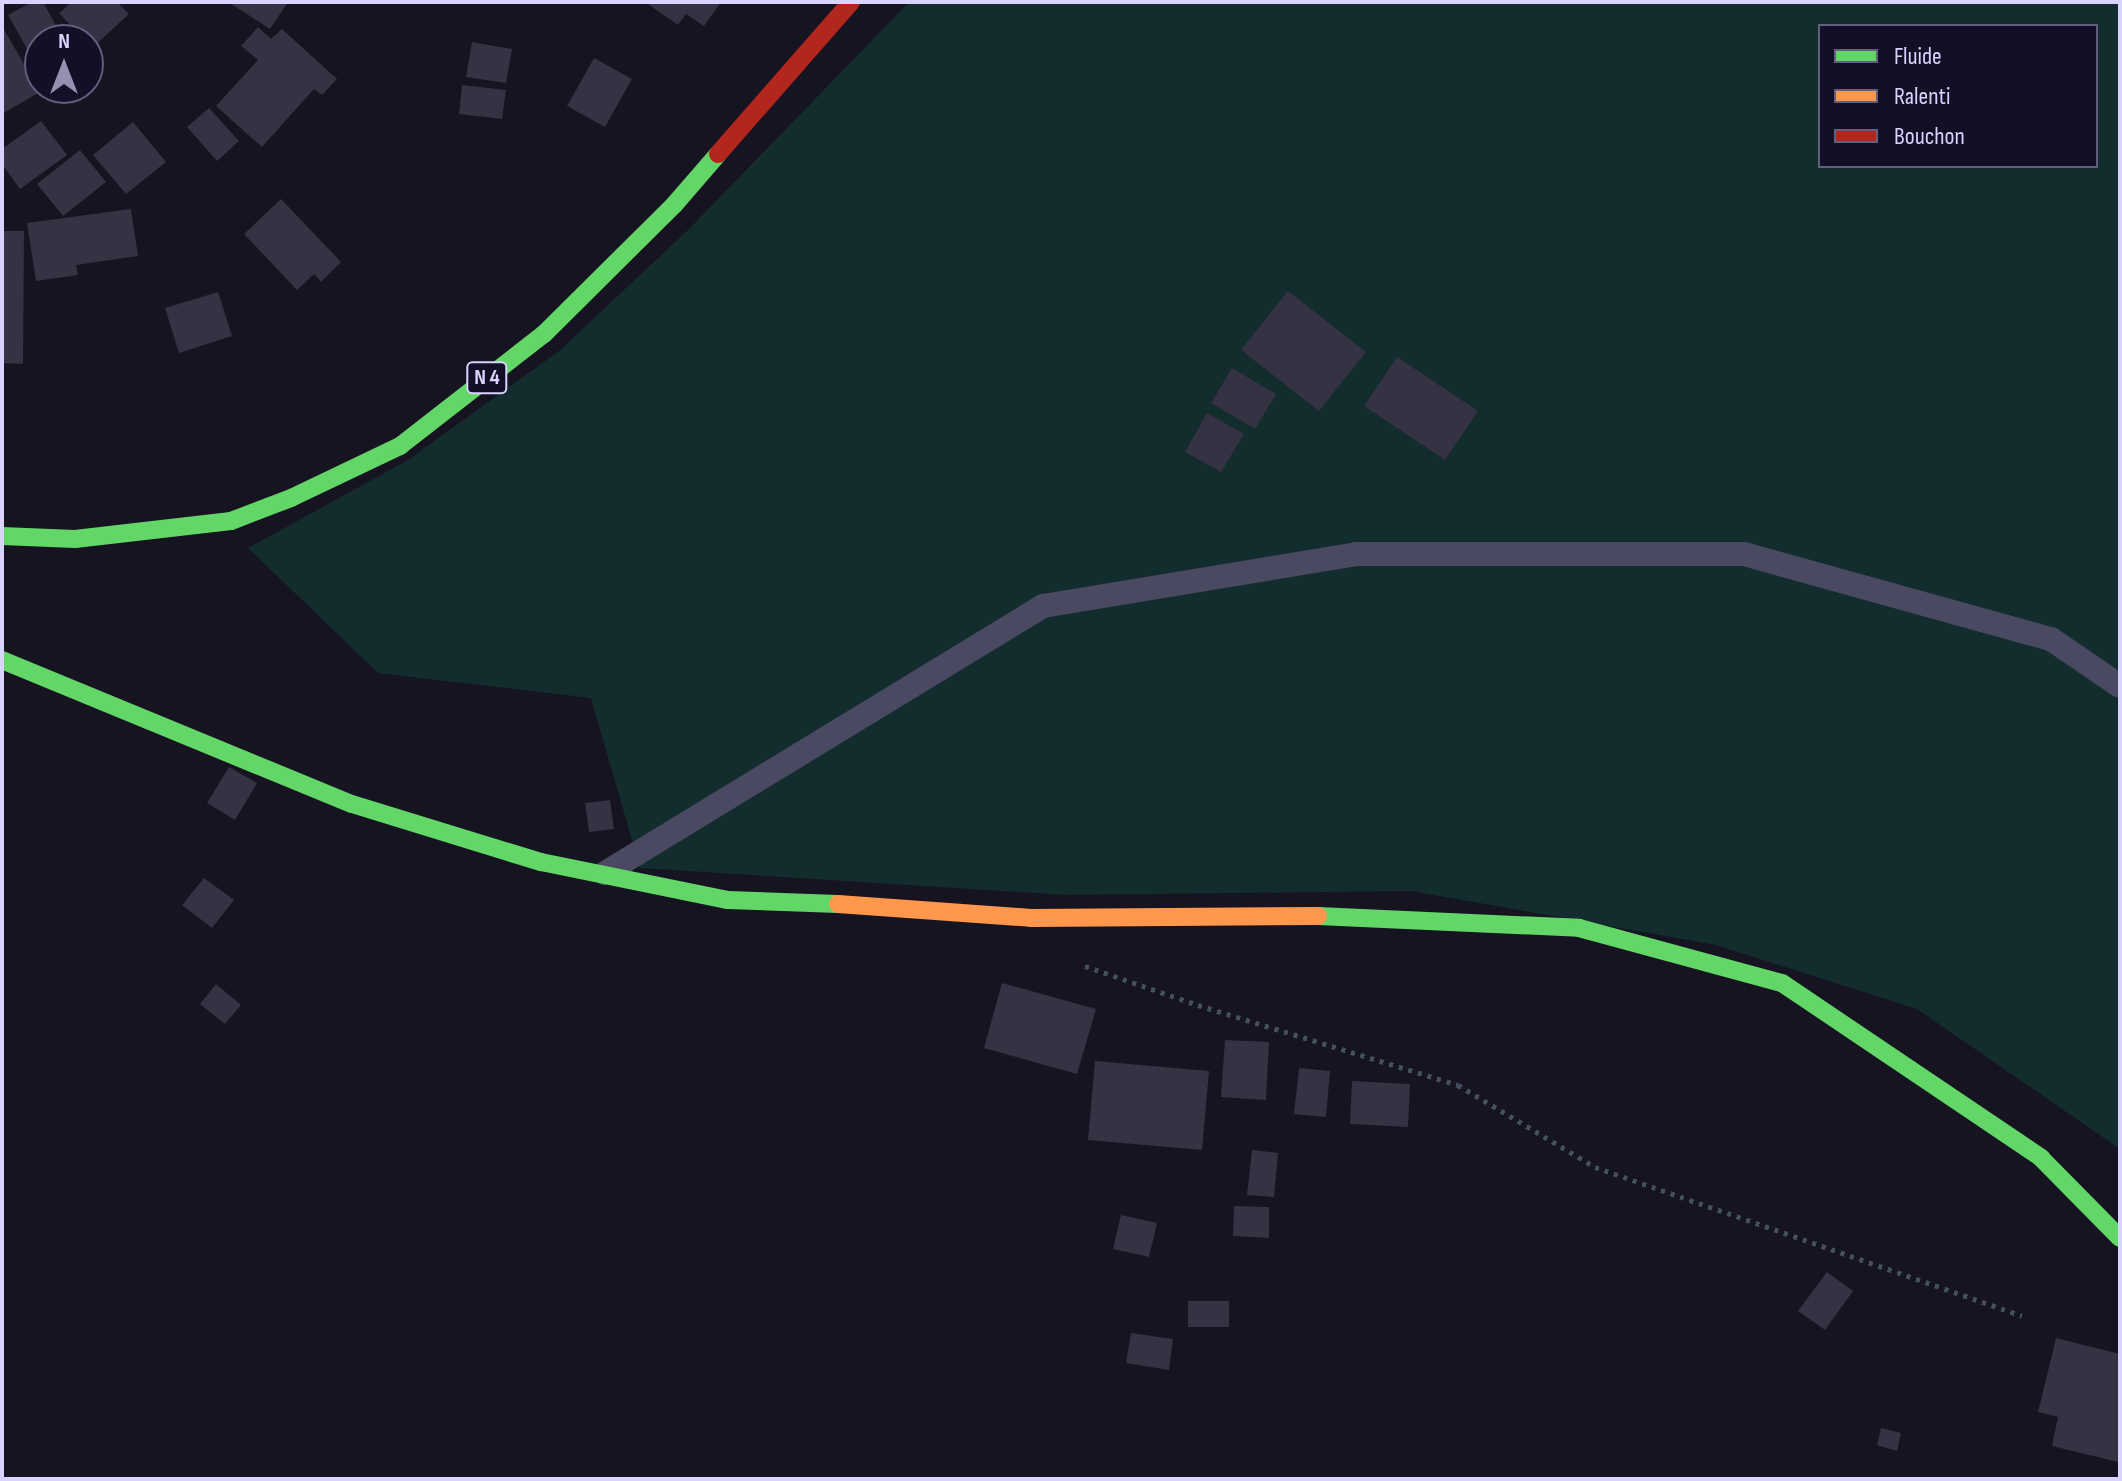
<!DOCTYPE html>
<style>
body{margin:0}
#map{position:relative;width:2122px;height:1481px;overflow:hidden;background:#161421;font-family:"Sofia Sans Condensed",sans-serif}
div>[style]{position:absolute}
.green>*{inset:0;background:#132c2d}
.building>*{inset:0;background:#343243}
.path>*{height:5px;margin-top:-2.5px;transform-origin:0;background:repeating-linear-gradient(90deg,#44505f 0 4px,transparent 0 10px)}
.lane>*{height:24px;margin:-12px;padding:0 12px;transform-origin:12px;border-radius:12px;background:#4a4962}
.fast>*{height:18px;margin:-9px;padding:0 9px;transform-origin:9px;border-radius:9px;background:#63d668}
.slow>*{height:18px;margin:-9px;padding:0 9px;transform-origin:9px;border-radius:9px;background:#ff974d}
.jam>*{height:18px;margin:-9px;padding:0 9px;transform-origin:9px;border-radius:9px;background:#b3261e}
span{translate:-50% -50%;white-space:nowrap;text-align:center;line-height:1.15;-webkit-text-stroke:8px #130f26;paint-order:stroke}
.shield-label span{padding:2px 6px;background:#130f26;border:2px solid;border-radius:6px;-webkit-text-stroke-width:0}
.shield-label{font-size:22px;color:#d9d4ff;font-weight:700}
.frame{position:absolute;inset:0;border:4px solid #d9d4ff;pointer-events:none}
.legend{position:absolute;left:1818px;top:24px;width:280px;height:144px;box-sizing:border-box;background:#130f26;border:2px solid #625e7d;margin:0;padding:10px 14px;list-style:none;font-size:24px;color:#d9d4ff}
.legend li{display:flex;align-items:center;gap:16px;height:40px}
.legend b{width:40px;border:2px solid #625e7d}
.north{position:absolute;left:24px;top:24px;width:80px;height:80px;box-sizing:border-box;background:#130f26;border:2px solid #625e7d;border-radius:50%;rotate:0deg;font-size:22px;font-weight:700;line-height:32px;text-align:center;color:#d9d4ff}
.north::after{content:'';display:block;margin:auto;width:28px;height:36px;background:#9591b1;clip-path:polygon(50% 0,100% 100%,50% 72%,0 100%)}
</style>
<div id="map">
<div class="green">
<i style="clip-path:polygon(evenodd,909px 2px,2120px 2px,2120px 1149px,1917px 1009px,1716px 945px,1411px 891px,1066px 895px,640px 868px,591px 698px,378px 673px,248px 548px,408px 460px,559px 351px,689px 229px,909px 2px,1820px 26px,2096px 26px,2096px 166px,1820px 166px,1820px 26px)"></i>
</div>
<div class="building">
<i style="clip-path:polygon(32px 2px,43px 2px,64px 40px,40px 40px,40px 72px,8px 15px)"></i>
<i style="clip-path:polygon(72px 2px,117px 2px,129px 14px,92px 48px,59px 13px)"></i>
<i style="clip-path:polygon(228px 2px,288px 2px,270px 29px)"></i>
<i style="clip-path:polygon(645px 2px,721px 2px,704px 26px,686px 14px,678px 25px)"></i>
<i style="clip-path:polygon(2px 26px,40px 92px,2px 114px)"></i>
<i style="clip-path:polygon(258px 27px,271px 39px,282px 29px,337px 79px,322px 95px,314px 89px,262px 147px,216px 106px,258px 60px,241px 46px)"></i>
<i style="clip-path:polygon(472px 42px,512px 49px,506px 83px,466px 77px)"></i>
<i style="clip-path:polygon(594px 58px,632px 79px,605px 127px,567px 106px)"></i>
<i style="clip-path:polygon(462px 85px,506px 90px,502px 119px,459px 114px)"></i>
<i style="clip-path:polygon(209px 108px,239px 141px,217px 161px,187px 127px)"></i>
<i style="clip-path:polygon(41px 121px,67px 155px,20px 189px,2px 164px,2px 149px)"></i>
<i style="clip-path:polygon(133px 122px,166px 162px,126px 194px,93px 155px)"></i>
<i style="clip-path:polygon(80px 150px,106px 182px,63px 216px,37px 184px)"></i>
<i style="clip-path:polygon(281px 199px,341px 262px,321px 282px,314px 274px,297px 290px,244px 234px)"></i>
<i style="clip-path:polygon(131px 209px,138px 256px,76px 265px,78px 275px,36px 281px,27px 223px)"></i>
<i style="clip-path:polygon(2px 231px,24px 231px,23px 364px,2px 363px)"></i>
<i style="clip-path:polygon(1288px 291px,1366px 352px,1319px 411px,1241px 350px)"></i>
<i style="clip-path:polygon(218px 292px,232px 336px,179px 353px,165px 308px)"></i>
<i style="clip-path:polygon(1397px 357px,1478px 411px,1445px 460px,1364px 406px)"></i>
<i style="clip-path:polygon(1232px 368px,1276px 394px,1255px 429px,1211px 403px)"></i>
<i style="clip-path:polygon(1207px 413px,1244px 434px,1221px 472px,1185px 452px)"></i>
<i style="clip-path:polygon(229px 767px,257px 783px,235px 820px,207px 803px)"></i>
<i style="clip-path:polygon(610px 800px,614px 829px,589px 832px,585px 803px)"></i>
<i style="clip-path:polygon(204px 878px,234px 900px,212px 928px,182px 905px)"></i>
<i style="clip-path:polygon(1002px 983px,1096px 1009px,1077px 1074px,984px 1048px)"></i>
<i style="clip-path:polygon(216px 984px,241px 1005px,225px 1024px,200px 1004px)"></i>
<i style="clip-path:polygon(1225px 1040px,1269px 1042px,1266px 1100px,1221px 1097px)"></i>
<i style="clip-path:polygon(1095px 1061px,1209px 1071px,1202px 1150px,1088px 1140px)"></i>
<i style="clip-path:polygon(1299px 1068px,1330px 1071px,1326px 1117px,1294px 1114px)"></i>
<i style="clip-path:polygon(1352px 1081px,1410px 1084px,1408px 1127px,1350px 1124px)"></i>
<i style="clip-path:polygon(1252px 1150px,1278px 1153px,1274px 1197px,1247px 1195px)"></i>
<i style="clip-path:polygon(1234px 1206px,1269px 1207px,1269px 1238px,1233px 1236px)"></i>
<i style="clip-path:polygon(1121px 1215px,1157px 1223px,1149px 1257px,1113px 1249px)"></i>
<i style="clip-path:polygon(1827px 1272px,1853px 1291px,1825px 1330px,1798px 1311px)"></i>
<i style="clip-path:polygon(1188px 1301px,1229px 1301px,1229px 1327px,1188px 1327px)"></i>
<i style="clip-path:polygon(1131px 1333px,1173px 1339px,1169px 1370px,1126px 1363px)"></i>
<i style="clip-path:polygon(2056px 1338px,2120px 1354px,2118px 1462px,2052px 1446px,2058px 1417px,2038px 1412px)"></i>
<i style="clip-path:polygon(1881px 1428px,1901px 1433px,1897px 1451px,1877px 1445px)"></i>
</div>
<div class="path">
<i style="left:1085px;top:966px;width:120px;rotate:19deg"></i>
<i style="left:1198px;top:1005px;width:272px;rotate:17.1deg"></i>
<i style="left:1458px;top:1085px;width:160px;rotate:30.9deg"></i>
<i style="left:1595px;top:1167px;width:452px;rotate:19.2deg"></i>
</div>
<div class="lane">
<i style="left:605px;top:873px;width:513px;rotate:-31.37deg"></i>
<i style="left:1043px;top:606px;width:317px;rotate:-9.4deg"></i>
<i style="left:1356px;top:554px;width:388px"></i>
<i style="left:1744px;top:554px;width:319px;rotate:15.5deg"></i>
<i style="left:2051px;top:639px;width:83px;rotate:34.3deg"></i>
</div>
<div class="fast">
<i style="left:2px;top:536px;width:73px;rotate:2.4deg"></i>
<i style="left:75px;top:539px;width:157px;rotate:-6.6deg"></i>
<i style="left:231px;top:521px;width:64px;rotate:-21deg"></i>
<i style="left:291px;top:498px;width:121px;rotate:-25.5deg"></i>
<i style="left:400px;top:446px;width:182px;rotate:-37.9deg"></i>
<i style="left:544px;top:334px;width:183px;rotate:-44.8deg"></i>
<i style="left:674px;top:205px;width:67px;rotate:-49.2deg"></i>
<i style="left:2px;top:660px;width:378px;rotate:22.4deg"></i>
<i style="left:352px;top:804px;width:198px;rotate:17.1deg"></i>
<i style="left:541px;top:862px;width:191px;rotate:11.5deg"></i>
<i style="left:728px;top:900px;width:110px;rotate:2.1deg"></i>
<i style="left:1318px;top:916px;width:261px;rotate:2.6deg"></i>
<i style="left:1579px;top:928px;width:210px;rotate:15.2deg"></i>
<i style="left:1782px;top:983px;width:313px;rotate:34deg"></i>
<i style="left:2041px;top:1158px;width:112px;rotate:45.4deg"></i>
</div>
<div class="slow">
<i style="left:838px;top:904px;width:194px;rotate:4.1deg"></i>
<i style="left:1031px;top:918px;width:287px;rotate:-0.4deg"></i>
</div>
<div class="jam">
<i style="left:718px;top:154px;width:202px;rotate:-48.8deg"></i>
</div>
<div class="shield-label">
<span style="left:487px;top:378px">N 4</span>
</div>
<div class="frame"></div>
<ul class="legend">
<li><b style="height:10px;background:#63d668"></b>Fluide</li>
<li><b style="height:10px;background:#ff974d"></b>Ralenti</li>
<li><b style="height:10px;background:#b3261e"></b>Bouchon</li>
</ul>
<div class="north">N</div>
</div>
